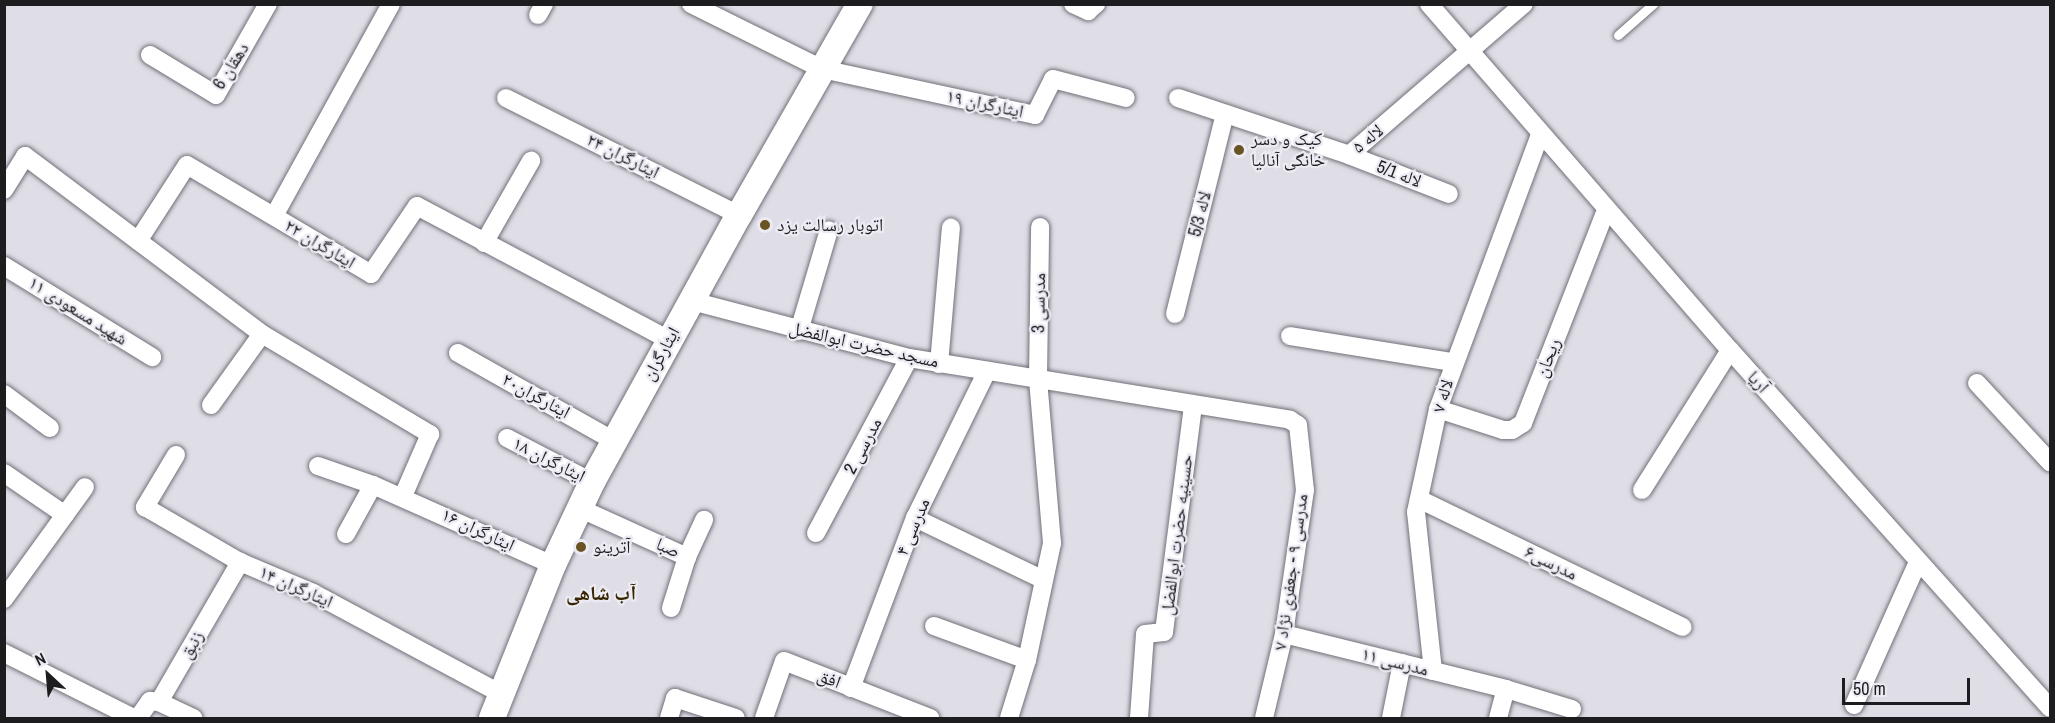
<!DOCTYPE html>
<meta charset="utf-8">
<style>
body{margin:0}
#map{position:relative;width:2055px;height:723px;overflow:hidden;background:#dfdee7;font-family:"Archivo Narrow","Noto Naskh Arabic",sans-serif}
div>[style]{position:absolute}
.roads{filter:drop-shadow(0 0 2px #717078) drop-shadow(0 0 2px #717078)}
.service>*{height:9px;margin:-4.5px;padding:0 4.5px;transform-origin:4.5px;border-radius:4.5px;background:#fff}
.minor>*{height:18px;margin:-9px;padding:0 9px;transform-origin:9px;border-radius:9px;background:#fff}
.secondary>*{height:26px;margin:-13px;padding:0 13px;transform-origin:13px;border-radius:13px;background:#fff}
.dots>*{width:16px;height:16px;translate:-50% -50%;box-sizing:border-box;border:3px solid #ecebf4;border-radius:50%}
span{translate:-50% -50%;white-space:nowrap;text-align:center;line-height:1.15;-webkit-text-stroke:4.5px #ecebf4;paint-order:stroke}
.street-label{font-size:18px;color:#1d1d20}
.poi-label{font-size:18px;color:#1d1d20}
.left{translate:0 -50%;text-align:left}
.neighbourhood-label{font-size:20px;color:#382600;font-weight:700}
.frame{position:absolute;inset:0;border:6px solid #1d1d20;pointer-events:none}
.north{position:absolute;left:18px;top:645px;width:60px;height:60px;-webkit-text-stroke:4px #ecebf4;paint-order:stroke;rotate:334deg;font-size:16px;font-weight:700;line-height:24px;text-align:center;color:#1d1d20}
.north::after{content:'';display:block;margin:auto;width:21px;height:27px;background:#1d1d20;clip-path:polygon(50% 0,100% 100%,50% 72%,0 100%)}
.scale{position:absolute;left:1842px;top:678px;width:128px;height:27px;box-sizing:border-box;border:3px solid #1d1d20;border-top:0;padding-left:8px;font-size:18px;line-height:21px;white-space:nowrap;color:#1d1d20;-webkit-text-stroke:4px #ecebf4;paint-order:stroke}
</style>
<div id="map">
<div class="roads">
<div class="service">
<i style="left:1618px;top:35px;width:47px;rotate:-41.5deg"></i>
</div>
<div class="minor">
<i style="left:691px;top:4px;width:146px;rotate:26.4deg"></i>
<i style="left:822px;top:69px;width:218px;rotate:12.2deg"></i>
<i style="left:1035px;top:115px;width:40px;rotate:-63.4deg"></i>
<i style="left:1053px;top:79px;width:75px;rotate:14.6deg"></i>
<i style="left:1073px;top:4px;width:17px;rotate:25deg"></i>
<i style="left:1088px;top:11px;width:11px;rotate:-41deg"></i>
<i style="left:1429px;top:4px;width:459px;rotate:49deg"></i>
<i style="left:1730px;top:350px;width:480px;rotate:48.2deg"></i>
<i style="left:538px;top:15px;width:13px;rotate:-61deg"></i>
<i style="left:150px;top:55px;width:77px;rotate:31.2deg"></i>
<i style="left:216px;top:95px;width:105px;rotate:-60.3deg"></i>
<i style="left:506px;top:98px;width:261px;rotate:26.7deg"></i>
<i style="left:1178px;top:98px;width:180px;rotate:18.4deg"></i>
<i style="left:1349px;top:155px;width:107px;rotate:21.3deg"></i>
<i style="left:1349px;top:155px;width:231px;rotate:-40.8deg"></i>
<i style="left:4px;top:190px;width:40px;rotate:-58deg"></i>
<i style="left:25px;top:156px;width:296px;rotate:36.9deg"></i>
<i style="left:262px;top:334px;width:196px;rotate:30.8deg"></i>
<i style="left:430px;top:434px;width:68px;rotate:113.5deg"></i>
<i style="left:274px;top:216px;width:242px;rotate:-61.1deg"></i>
<i style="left:138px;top:241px;width:90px;rotate:-57.2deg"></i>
<i style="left:187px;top:165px;width:214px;rotate:30.6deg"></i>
<i style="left:371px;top:274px;width:82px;rotate:-55.9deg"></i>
<i style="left:417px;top:206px;width:285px;rotate:28deg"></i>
<i style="left:484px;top:243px;width:95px;rotate:-60.2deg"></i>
<i style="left:4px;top:266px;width:174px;rotate:31.6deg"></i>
<i style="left:692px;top:301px;width:224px;rotate:14.7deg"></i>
<i style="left:909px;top:358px;width:386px;rotate:9.2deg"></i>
<i style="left:1290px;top:420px;width:9px;rotate:32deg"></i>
<i style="left:1298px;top:425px;width:65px;rotate:83.9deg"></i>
<i style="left:1305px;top:490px;width:146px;rotate:98.3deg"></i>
<i style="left:1284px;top:634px;width:86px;rotate:103.4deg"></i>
<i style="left:1175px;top:314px;width:206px;rotate:-76deg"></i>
<i style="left:799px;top:331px;width:105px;rotate:-73.5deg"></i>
<i style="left:1290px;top:336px;width:165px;rotate:9.1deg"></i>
<i style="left:458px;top:353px;width:179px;rotate:29.4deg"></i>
<i style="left:939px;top:364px;width:137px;rotate:-85deg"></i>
<i style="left:1977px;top:383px;width:108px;rotate:47.3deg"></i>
<i style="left:4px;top:394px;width:57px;rotate:36.5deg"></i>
<i style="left:211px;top:405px;width:87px;rotate:-54.3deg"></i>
<i style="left:1438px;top:409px;width:68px;rotate:17.9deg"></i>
<i style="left:1503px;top:430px;width:9px"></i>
<i style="left:1512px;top:430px;width:13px;rotate:-32deg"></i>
<i style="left:1523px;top:423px;width:229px;rotate:-68.7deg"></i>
<i style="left:507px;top:438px;width:96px;rotate:27.4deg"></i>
<i style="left:176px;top:455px;width:61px;rotate:120.8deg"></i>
<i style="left:145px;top:507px;width:110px;rotate:30.1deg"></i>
<i style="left:240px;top:562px;width:79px;rotate:23deg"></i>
<i style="left:313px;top:593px;width:213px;rotate:28.2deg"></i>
<i style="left:318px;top:466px;width:58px;rotate:19.1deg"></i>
<i style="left:4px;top:473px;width:74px;rotate:34.5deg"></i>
<i style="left:1642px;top:490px;width:165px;rotate:-57.8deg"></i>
<i style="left:1419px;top:499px;width:293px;rotate:25.9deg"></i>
<i style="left:579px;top:508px;width:119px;rotate:24.4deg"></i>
<i style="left:687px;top:557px;width:41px;rotate:-65.3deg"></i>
<i style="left:915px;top:518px;width:143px;rotate:25.7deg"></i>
<i style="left:816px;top:533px;width:198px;rotate:-62deg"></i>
<i style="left:346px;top:534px;width:56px;rotate:-61.1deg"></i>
<i style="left:373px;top:485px;width:197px;rotate:24deg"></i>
<i style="left:4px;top:599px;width:138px;rotate:-54.1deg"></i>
<i style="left:671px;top:608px;width:53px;rotate:-72.6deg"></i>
<i style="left:934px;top:626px;width:99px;rotate:20.1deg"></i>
<i style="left:1284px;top:634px;width:229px;rotate:13.9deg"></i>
<i style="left:1506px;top:689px;width:69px;rotate:16.9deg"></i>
<i style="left:4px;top:653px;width:145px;rotate:26.6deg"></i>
<i style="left:1433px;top:671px;width:160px;rotate:-96.1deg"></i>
<i style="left:1416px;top:512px;width:105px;rotate:-77.9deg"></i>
<i style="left:1438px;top:409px;width:293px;rotate:-69.6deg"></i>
<i style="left:851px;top:688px;width:182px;rotate:-69.4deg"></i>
<i style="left:915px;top:518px;width:164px;rotate:-63.9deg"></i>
<i style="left:159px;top:702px;width:38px;rotate:25deg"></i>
<i style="left:1854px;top:705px;width:157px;rotate:-65.9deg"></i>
<i style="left:138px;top:718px;width:21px;rotate:-55deg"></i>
<i style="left:150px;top:701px;width:9px;rotate:6deg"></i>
<i style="left:159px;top:702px;width:162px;rotate:-59.9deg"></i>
<i style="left:669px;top:718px;width:21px;rotate:-73deg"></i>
<i style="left:675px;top:698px;width:64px;rotate:18.2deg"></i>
<i style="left:764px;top:718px;width:60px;rotate:-70.7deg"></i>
<i style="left:784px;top:661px;width:157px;rotate:21.3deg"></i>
<i style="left:1009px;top:718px;width:61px;rotate:-72.8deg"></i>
<i style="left:1027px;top:660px;width:120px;rotate:-77.9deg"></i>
<i style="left:1052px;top:543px;width:165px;rotate:-94.9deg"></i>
<i style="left:1038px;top:379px;width:152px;rotate:-89.2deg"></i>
<i style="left:1139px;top:718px;width:84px;rotate:-85.9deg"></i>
<i style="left:1145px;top:634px;width:19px;rotate:-6deg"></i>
<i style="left:1164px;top:632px;width:229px;rotate:-82.7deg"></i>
<i style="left:1391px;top:718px;width:56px;rotate:-78.7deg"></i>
<i style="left:1498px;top:718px;width:30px;rotate:-75deg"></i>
</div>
<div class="secondary">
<i style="left:492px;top:718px;width:165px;rotate:-68.3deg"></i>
<i style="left:553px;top:565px;width:92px;rotate:-64.8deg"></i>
<i style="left:592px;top:482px;width:305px;rotate:-61.2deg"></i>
<i style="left:739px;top:215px;width:243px;rotate:-60.2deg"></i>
</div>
</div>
<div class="dots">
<i style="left:1239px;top:150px;background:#6a5323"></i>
<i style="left:765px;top:225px;background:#6a5323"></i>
<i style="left:581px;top:547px;background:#6a5323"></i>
</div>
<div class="street-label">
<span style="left:231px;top:66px;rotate:-58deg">دهقان 6</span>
<span style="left:985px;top:104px;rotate:12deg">ایثارگران ۱‍۹</span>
<span style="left:1368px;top:139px;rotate:-39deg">لاله ۵</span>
<span style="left:623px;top:156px;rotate:27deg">ایثارگران ۲۴</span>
<span style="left:1399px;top:174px;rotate:21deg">لاله 5/1</span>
<span style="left:1200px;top:214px;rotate:-76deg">لاله 5/3</span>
<span style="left:320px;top:244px;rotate:31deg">ایثارگران ۲۲</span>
<span style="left:1039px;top:303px;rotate:-89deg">مدرسی 3</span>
<span style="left:78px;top:311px;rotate:32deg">شهید مسعودی ۱۱</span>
<span style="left:864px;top:345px;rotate:13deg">مسجد حضرت ابوالفضل</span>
<span style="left:661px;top:354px;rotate:-61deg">ایثارگران</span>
<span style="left:1548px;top:358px;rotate:-69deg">ریحان</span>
<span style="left:1758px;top:382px;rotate:48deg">آریا</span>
<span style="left:536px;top:396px;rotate:29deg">۲۰ایثارگران</span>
<span style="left:1443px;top:396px;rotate:-73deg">لاله ۷</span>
<span style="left:863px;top:446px;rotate:-62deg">مدرسی 2</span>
<span style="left:549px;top:460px;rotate:27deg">ایثارگران ۱۸</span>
<span style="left:913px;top:527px;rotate:-67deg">مدرسی ۴</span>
<span style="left:478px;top:530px;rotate:25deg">ایثارگران ۱۶</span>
<span style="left:1177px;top:535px;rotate:-83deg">حسینیه حضرت ابوالفضل</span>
<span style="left:668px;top:548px;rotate:24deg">صبا</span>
<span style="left:1551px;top:563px;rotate:26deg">مدرسی۶</span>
<span style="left:1291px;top:572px;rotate:-82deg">مدرسی ۹ - جعفری نژاد ۷</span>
<span style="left:296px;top:587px;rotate:24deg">ایثارگران ۱۴</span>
<span style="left:192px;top:645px;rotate:-60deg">زنبق</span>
<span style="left:1395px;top:662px;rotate:14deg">مدرسی ۱۱</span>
<span style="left:829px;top:679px;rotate:21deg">افق</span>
</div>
<div class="poi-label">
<span class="left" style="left:1251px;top:150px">کیک و دسر<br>خانگی آنالیا</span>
<span class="left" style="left:777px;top:225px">اتوبار رسالت یزد</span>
<span class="left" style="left:593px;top:547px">آترینو</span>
</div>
<div class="neighbourhood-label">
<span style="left:601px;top:592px">آب شاهی</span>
</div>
<div class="frame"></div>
<div class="north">N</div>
<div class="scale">50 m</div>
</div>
